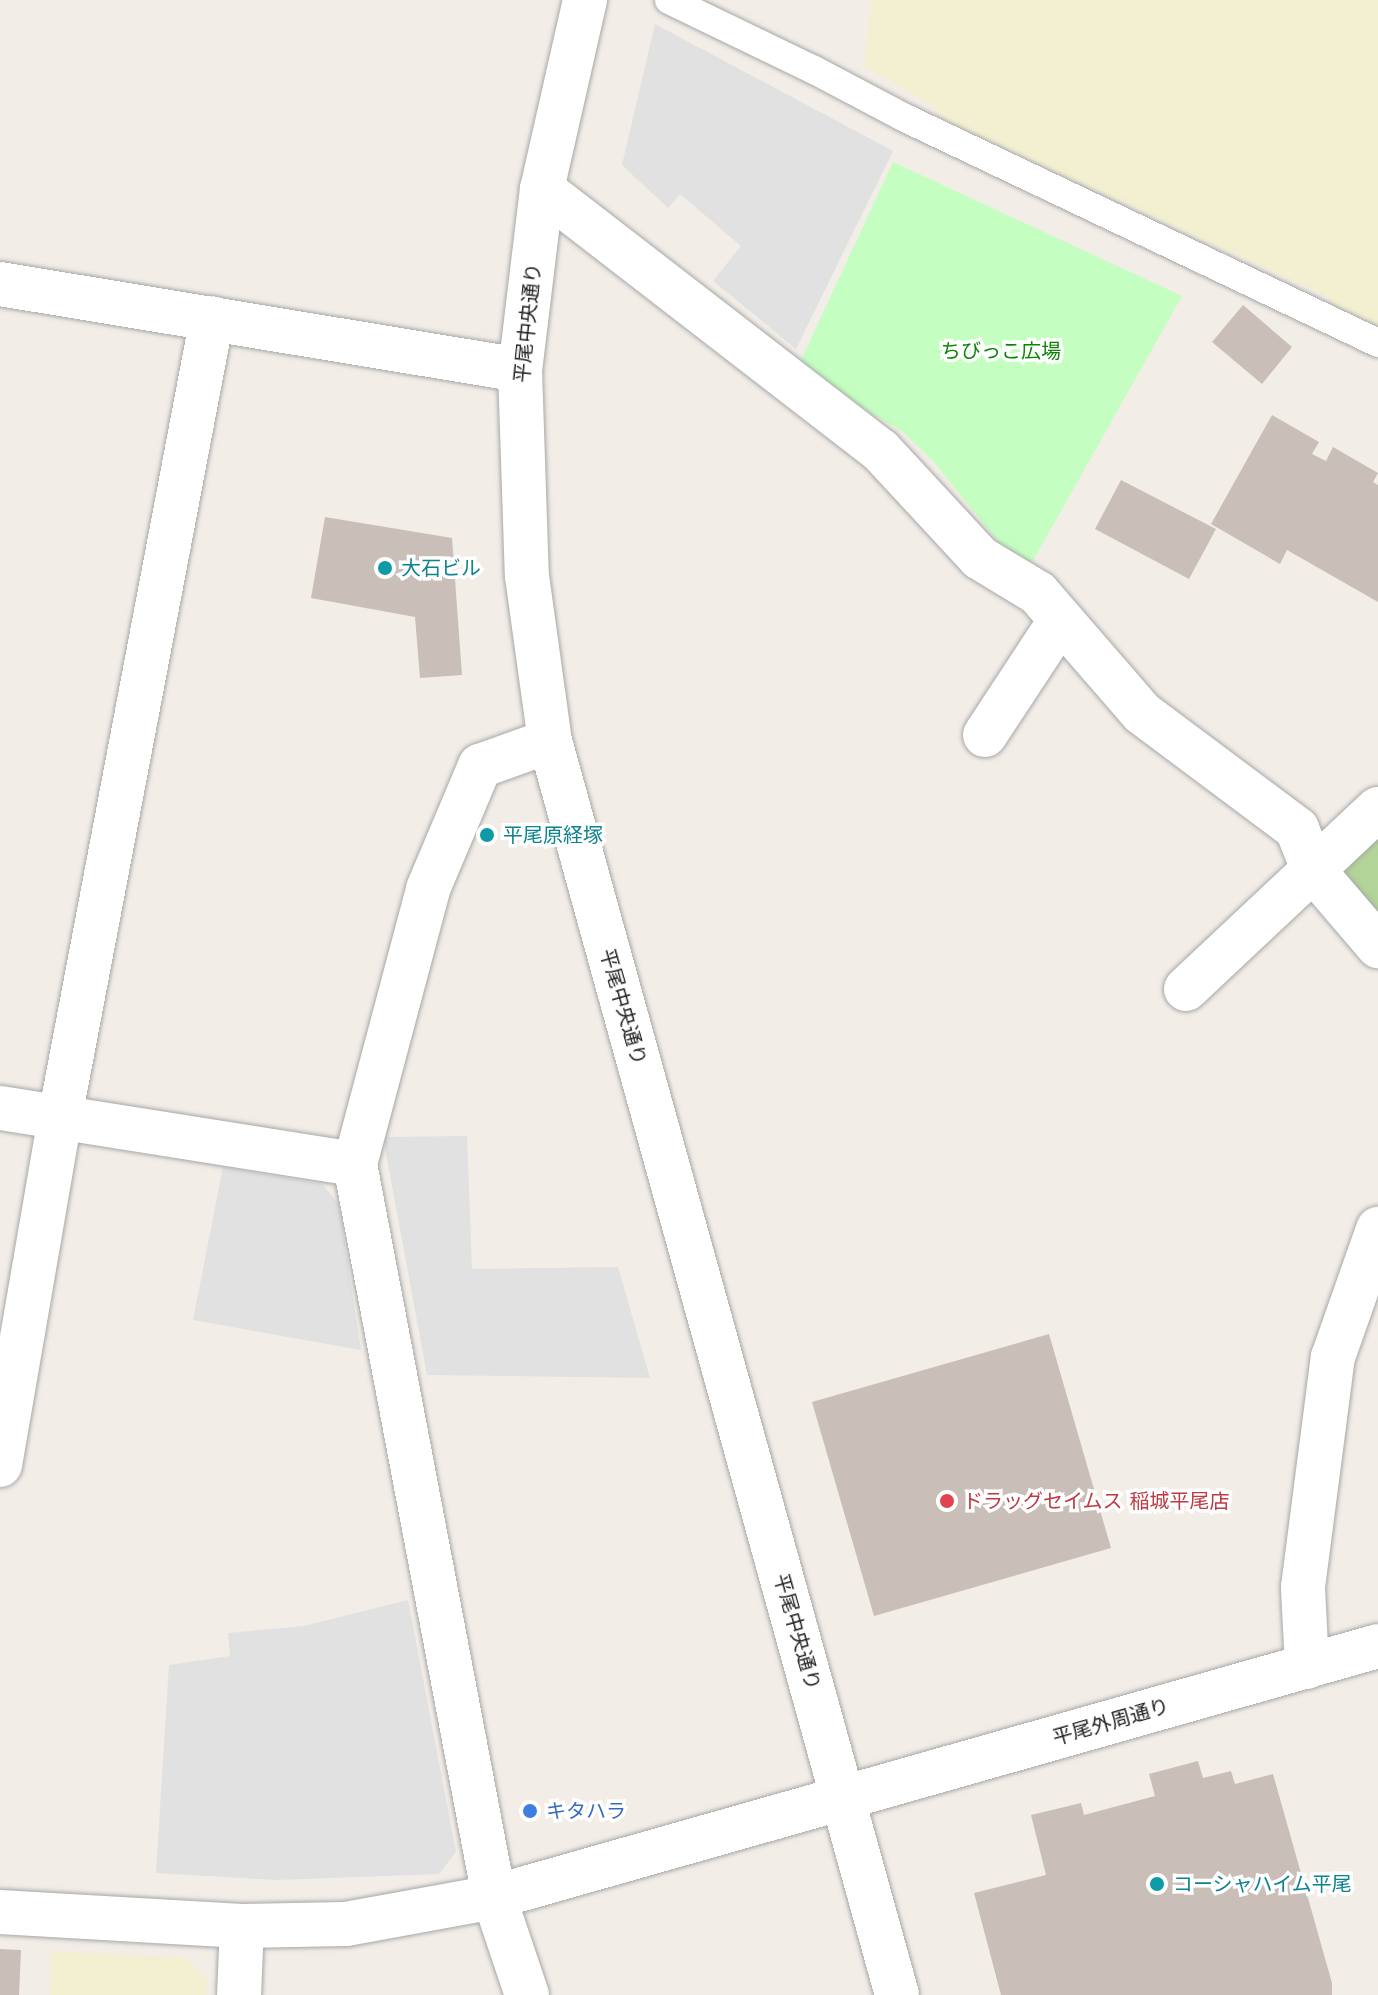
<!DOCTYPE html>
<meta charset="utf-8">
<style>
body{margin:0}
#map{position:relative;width:1378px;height:1995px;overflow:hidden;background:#f2ede7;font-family:"Work Sans","Noto Sans JP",sans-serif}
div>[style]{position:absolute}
.farmland>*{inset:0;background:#f2f0d1}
.forest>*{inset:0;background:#b2d498}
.park>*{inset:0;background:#c4fec1}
.parking>*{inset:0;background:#e1e1e1}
.building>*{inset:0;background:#cabeb9}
.roads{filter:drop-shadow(0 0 2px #a8a8a8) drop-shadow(0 0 2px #a8a8a8)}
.service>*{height:28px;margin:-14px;padding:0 14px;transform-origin:14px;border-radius:14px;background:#fff}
.minor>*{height:44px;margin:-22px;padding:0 22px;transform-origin:22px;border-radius:22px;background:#fff}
.tertiary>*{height:44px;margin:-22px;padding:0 22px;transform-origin:22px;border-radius:22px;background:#fff}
.dots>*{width:22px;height:22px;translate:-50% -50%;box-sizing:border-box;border:4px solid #fff;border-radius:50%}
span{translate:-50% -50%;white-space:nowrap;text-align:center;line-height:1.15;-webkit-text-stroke:7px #fff;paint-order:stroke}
.street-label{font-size:20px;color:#212121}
.park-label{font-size:20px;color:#098503}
.culture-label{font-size:20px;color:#0d838f}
.left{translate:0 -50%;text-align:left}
.health-label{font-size:20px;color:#be3a42}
.shop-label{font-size:20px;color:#366cbe}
</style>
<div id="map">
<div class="farmland">
<i style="clip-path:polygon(871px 0,1378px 0,1378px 330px,1336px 308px,1330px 298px,945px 121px,935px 107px,864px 66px)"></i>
<i style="clip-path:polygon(51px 1951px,186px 1958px,207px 1978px,207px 1995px,50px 1995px)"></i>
</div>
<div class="forest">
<i style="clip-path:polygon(1378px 837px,1378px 919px,1342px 874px)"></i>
</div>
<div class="park">
<i style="clip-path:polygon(893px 162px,1182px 296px,1030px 566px,1004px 549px,933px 461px,902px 431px,796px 371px)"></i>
</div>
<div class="parking">
<i style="clip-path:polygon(655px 24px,893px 151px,796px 349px,713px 281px,741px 246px,680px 194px,668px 208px,622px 165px)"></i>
<i style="clip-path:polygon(467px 1136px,472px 1269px,618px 1267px,650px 1378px,427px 1375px,383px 1137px)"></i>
<i style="clip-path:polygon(223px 1167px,322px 1184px,339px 1204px,361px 1350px,193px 1320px)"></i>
<i style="clip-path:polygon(408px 1600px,456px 1852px,439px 1874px,276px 1880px,156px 1873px,169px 1665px,230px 1656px,228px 1633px,304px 1626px)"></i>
</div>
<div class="building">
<i style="clip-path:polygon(1243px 305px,1292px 347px,1262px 384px,1212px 342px)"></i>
<i style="clip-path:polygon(1272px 415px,1319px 442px,1312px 454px,1326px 461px,1333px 447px,1378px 473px,1373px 482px,1378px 485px,1378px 602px,1287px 550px,1280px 564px,1211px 524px)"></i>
<i style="clip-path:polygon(1121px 480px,1216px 529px,1189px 579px,1095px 529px)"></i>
<i style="clip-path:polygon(325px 517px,452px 538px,462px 675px,420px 678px,415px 617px,311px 598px)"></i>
<i style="clip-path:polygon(1049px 1334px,1111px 1548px,874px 1616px,812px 1402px)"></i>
<i style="clip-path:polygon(1198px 1761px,1203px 1778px,1231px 1771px,1235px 1784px,1273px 1774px,1332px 1983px,1332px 1995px,1001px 1995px,974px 1893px,1046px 1875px,1031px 1815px,1081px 1803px,1084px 1815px,1155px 1796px,1149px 1774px)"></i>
<i style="clip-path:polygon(0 1949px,21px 1950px,19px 1995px,0 1995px)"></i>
</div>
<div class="roads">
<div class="service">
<i style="left:669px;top:0;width:161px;rotate:25.8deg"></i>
<i style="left:814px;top:70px;width:101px;rotate:27.8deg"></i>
<i style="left:903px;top:117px;width:526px;rotate:25.44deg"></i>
</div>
<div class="minor">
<i style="left:542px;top:189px;width:427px;rotate:37.7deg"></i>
<i style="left:880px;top:450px;width:147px;rotate:47.2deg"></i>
<i style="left:980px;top:558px;width:68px;rotate:31.1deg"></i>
<i style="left:1038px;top:593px;width:159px;rotate:49.1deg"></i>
<i style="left:1142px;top:713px;width:194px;rotate:36.8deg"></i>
<i style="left:1297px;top:829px;width:45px;rotate:68deg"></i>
<i style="left:1314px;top:871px;width:99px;rotate:49.5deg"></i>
<i style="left:0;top:284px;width:527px;rotate:9.39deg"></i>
<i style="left:985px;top:735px;width:136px;rotate:-56.7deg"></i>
<i style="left:1186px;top:989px;width:263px;rotate:-43.2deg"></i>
<i style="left:0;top:1108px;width:359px;rotate:9deg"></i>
<i style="left:0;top:1465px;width:353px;rotate:-80.2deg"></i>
<i style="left:60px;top:1117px;width:813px;rotate:-79.23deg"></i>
<i style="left:1307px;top:1667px;width:80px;rotate:-92.9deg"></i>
<i style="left:1303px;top:1587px;width:232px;rotate:-82.6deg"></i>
<i style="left:1333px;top:1357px;width:136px;rotate:-70.6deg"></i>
<i style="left:239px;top:1995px;width:69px;rotate:-87.5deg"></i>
<i style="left:527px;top:1995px;width:103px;rotate:-108.6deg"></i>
<i style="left:494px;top:1897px;width:746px;rotate:-100.74deg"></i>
<i style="left:355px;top:1164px;width:285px;rotate:-75.1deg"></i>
<i style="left:428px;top:889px;width:134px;rotate:-67.1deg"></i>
<i style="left:480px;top:766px;width:74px;rotate:-19.7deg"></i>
</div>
<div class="tertiary">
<i style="left:585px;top:0;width:194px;rotate:102.8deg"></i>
<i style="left:542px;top:189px;width:182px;rotate:96.9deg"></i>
<i style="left:520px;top:370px;width:206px;rotate:88.1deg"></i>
<i style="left:527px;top:576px;width:167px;rotate:82.1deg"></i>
<i style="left:550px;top:741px;width:1301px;rotate:74.53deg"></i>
<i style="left:0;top:1912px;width:242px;rotate:3.3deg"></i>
<i style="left:242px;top:1926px;width:104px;rotate:-1.1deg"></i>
<i style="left:346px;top:1924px;width:150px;rotate:-10.3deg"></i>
<i style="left:494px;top:1897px;width:919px;rotate:-15.85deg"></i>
</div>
</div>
<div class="dots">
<i style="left:385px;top:568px;background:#0f9aa8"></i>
<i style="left:487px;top:835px;background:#0f9aa8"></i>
<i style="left:947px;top:1501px;background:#e0444e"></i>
<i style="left:530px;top:1811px;background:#3f7fe0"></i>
<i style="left:1157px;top:1884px;background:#0f9aa8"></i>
</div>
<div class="street-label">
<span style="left:528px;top:323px;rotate:-84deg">平尾中央通り</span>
<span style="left:623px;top:1007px;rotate:74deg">平尾中央通り</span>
<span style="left:797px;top:1632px;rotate:74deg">平尾中央通り</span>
<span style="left:1111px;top:1722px;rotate:-16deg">平尾外周通り</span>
</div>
<div class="park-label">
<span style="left:1001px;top:351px">ちびっこ広場</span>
</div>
<div class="culture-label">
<span class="left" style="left:401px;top:568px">大石ビル</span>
<span class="left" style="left:503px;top:835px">平尾原経塚</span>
<span class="left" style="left:1173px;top:1884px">コーシャハイム平尾</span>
</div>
<div class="health-label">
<span class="left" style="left:963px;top:1501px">ドラッグセイムス 稲城平尾店</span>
</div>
<div class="shop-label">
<span class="left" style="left:546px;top:1811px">キタハラ</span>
</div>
</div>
